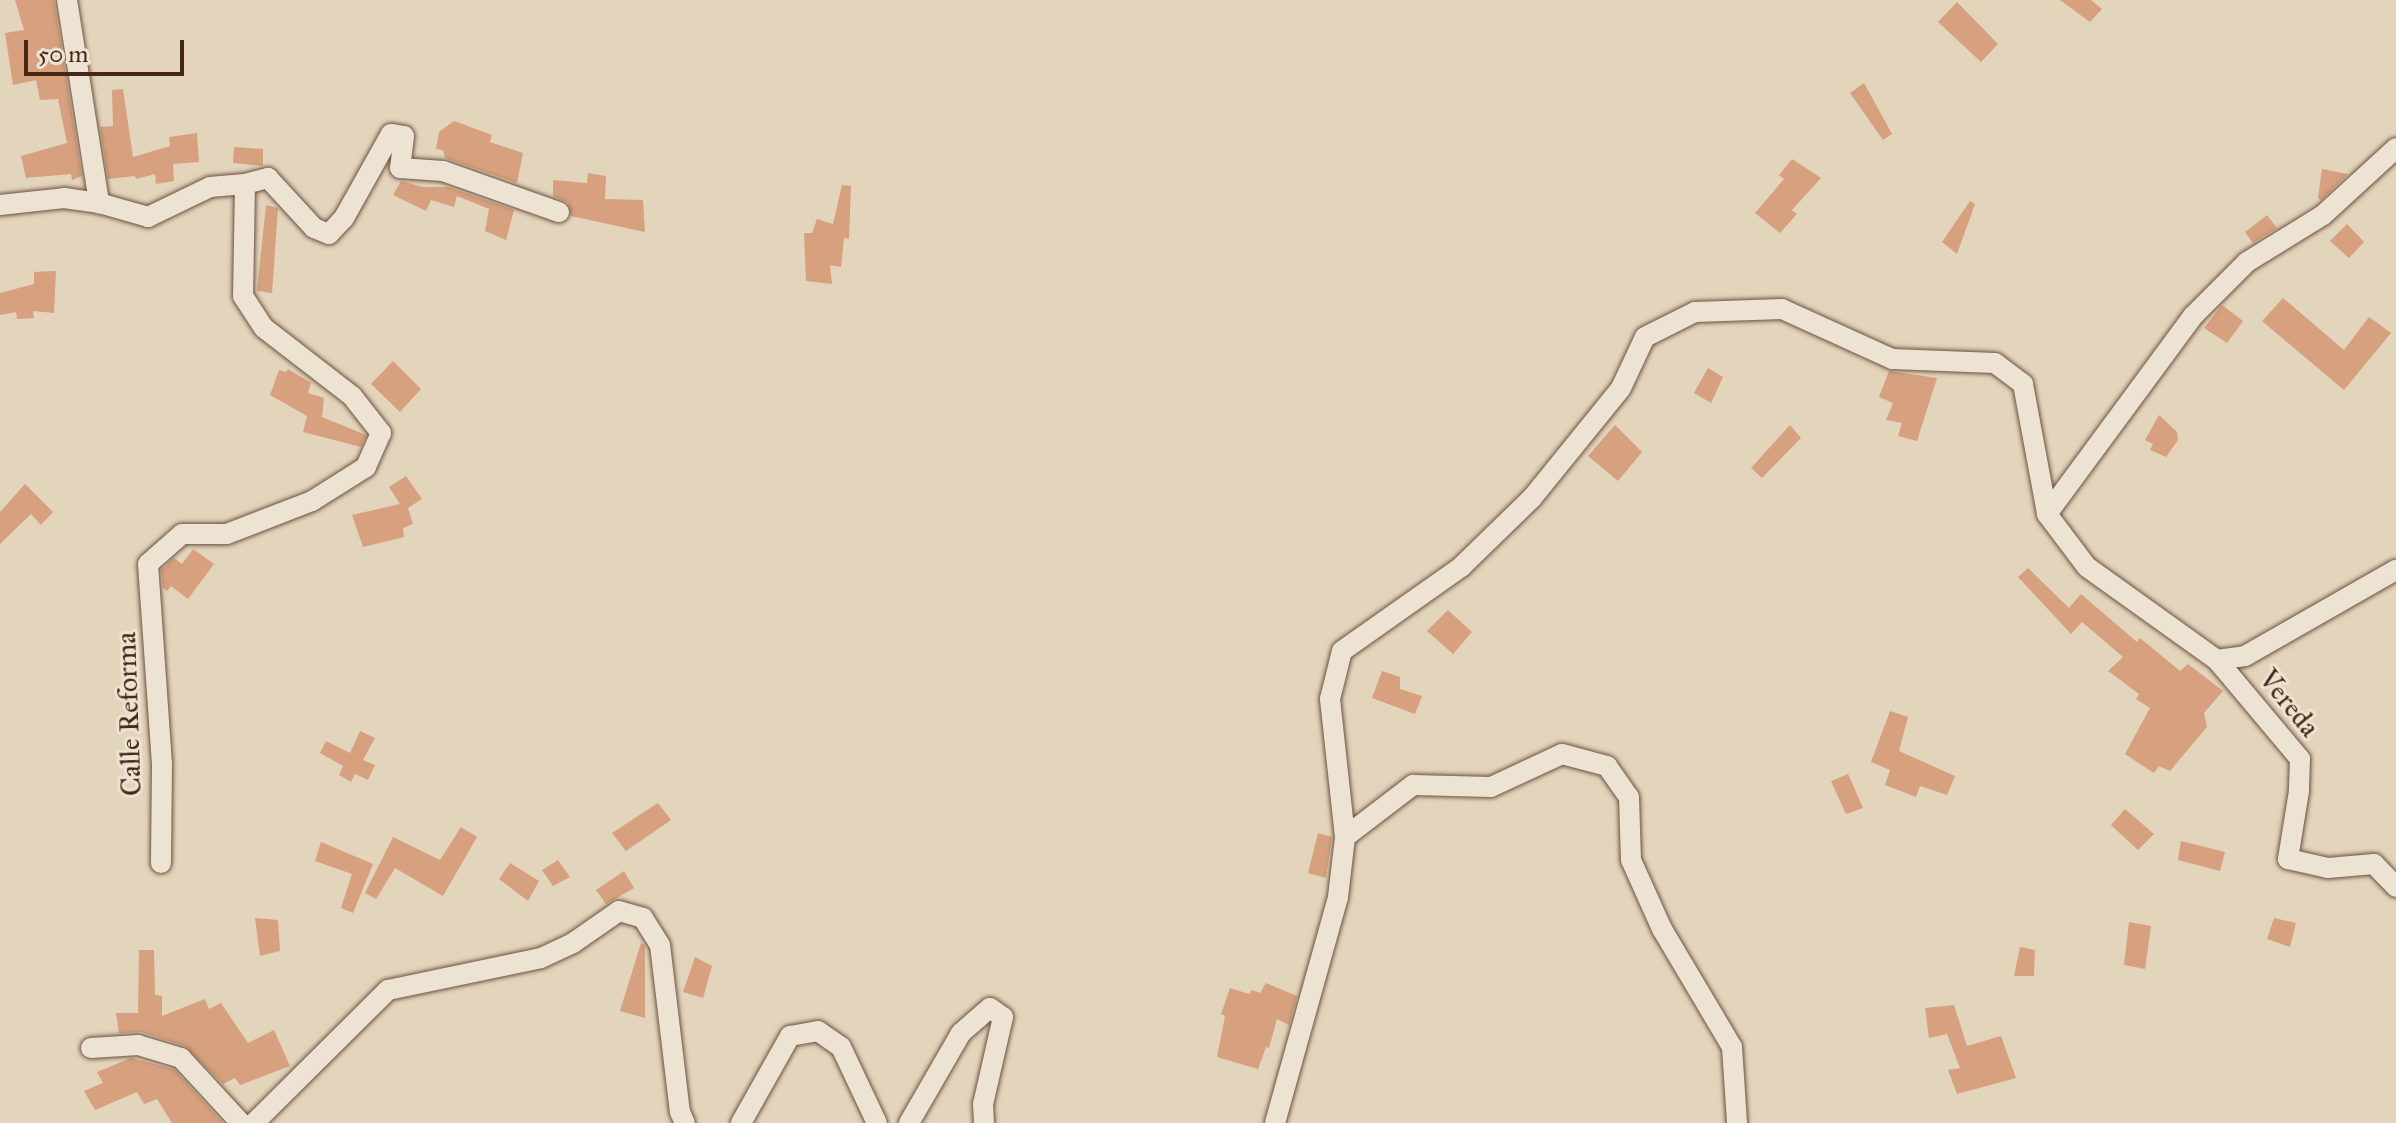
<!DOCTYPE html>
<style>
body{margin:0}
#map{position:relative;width:2396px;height:1123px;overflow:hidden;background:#e3d4bc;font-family:"IM FELL Great Primer",serif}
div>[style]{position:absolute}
.building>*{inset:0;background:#d7a07e}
.roads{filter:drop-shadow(0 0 2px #6d523f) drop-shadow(0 0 2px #6d523f)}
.street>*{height:20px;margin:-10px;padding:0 10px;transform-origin:10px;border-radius:10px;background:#ede3d3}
span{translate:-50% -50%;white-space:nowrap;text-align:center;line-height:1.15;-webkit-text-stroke:6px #ede3d3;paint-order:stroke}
.street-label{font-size:28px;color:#462615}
.scale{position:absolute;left:24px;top:40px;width:160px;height:36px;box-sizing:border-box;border:4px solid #462615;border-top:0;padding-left:10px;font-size:24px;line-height:28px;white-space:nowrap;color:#462615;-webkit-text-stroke:6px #ede3d3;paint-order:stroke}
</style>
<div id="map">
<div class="building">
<i style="clip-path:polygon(15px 0,54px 0,82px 176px,72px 180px,71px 174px,26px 178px,21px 156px,67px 143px,58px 99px,40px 100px,36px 80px,13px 85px,5px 33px,24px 30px)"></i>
<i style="clip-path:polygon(2060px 0,2091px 0,2102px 9px,2090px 22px)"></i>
<i style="clip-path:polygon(1957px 2px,1998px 44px,1981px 62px,1938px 22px)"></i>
<i style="clip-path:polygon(1864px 83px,1892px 134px,1883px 140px,1850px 93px)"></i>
<i style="clip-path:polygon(123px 89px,133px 157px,170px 146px,169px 137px,197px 133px,199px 162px,173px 164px,174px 181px,156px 184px,155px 174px,136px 179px,135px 176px,108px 179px,100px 127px,113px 126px,112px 90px)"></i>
<i style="clip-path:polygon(454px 121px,492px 135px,490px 142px,523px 153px,517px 183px,445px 158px,443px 150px,436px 149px,439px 132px)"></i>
<i style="clip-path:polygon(234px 147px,263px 149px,263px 166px,233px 163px)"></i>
<i style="clip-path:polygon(1792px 159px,1821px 178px,1792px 210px,1797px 214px,1780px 233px,1755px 213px,1784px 179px,1779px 175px)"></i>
<i style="clip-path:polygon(2322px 169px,2348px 174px,2321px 200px,2318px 198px)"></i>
<i style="clip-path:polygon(588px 173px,606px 176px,605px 199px,643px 200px,645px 232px,571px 216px,568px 203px,553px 196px,553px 180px,587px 183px)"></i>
<i style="clip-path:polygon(401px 181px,423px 187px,448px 187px,514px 210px,506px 240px,485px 231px,489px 209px,457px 196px,454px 207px,431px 200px,426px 211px,393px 195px)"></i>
<i style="clip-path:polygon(842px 185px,851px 186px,849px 239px,844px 238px,841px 267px,830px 265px,832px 284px,806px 281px,804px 233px,812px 233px,817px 219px,833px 224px)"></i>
<i style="clip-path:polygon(1970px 201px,1975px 204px,1957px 254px,1942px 242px)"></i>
<i style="clip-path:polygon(266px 205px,278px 208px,272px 293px,257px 291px)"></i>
<i style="clip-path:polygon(2267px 215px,2277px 228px,2253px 243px,2245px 232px)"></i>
<i style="clip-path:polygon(2347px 224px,2364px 242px,2349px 258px,2330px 241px)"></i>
<i style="clip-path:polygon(56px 271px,54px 313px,33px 311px,34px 318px,17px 319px,16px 312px,0 315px,0 293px,34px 284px,34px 272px)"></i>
<i style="clip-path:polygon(2283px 298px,2344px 350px,2369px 317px,2391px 333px,2344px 390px,2262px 321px)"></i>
<i style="clip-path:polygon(2222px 305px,2243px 321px,2227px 343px,2204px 328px)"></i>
<i style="clip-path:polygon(393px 361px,421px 389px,400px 412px,371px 384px)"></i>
<i style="clip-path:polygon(1708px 368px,1723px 377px,1711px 403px,1694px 393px)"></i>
<i style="clip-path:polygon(288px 369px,311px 383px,308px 393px,324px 398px,322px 417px,366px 435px,361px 447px,303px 432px,307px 416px,270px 395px,279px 370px,286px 372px)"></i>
<i style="clip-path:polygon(1889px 371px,1937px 378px,1917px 441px,1898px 436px,1902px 423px,1886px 420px,1893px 403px,1879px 397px)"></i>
<i style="clip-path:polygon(2159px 415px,2177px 432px,2178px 440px,2166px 457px,2150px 450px,2153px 444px,2145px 440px)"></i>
<i style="clip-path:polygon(1615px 425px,1642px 452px,1618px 481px,1588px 456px)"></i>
<i style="clip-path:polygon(1790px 425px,1801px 438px,1762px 478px,1751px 468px)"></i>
<i style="clip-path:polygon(406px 476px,422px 499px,408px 508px,413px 524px,403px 528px,404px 537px,363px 547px,352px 515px,400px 504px,389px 487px)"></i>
<i style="clip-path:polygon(25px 484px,53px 512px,41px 525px,31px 514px,0 544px,0 512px)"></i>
<i style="clip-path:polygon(193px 549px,214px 564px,188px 599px,171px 586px,167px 591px,163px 588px,161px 570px,174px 558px,182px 564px)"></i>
<i style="clip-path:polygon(2028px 568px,2069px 608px,2081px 594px,2137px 642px,2140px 638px,2180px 671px,2188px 664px,2223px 691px,2204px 713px,2207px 727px,2170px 771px,2159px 766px,2154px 773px,2125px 754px,2150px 708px,2136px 699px,2139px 694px,2108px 671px,2123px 657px,2082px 622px,2071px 634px,2018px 577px)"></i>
<i style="clip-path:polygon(1448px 610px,1472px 632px,1453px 654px,1427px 631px)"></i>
<i style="clip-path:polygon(1382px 671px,1400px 677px,1400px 689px,1422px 696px,1415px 714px,1372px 698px)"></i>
<i style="clip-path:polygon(1890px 711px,1908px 717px,1899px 751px,1955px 776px,1947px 795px,1920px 786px,1916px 797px,1885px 785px,1890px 770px,1871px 762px)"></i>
<i style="clip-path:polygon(360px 731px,375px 738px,363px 760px,375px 765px,368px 780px,355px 774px,351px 782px,339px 775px,343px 766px,320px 753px,326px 741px,350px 753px)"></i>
<i style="clip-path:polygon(1848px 774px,1863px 808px,1846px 814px,1831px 781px)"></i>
<i style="clip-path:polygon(658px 803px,671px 820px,626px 851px,612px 833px)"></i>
<i style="clip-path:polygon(2125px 809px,2154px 834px,2138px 850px,2111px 825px)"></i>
<i style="clip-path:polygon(461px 827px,477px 837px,443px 896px,395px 868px,376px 899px,365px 893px,393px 837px,440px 860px)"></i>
<i style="clip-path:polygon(1318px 833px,1332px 837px,1326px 878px,1308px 873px)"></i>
<i style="clip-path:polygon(2181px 841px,2225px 852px,2220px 871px,2178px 860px)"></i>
<i style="clip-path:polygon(321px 842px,373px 864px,353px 913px,341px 908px,352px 874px,315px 861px)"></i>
<i style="clip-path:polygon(558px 860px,570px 877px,553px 886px,542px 870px)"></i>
<i style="clip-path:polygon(510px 863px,539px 881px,528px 901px,499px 879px)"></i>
<i style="clip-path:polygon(624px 871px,634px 888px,606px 904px,596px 890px)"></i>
<i style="clip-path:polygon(255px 918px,278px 920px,280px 951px,260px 956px)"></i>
<i style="clip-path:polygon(2274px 918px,2296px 923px,2290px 947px,2267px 939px)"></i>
<i style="clip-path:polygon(2129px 922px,2151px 926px,2145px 969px,2124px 965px)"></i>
<i style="clip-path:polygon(641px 943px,645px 946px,645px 1018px,620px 1011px)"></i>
<i style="clip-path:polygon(2020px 947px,2035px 950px,2034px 976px,2014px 976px)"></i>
<i style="clip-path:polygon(139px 950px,154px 950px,155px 995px,162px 996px,162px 1016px,205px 999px,209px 1009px,221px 1003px,248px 1043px,274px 1030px,290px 1066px,240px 1085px,235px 1078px,223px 1084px,185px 1046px,141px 1032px,119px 1033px,116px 1013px,138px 1013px)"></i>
<i style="clip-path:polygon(695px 957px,712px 966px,703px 998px,683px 992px)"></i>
<i style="clip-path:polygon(1266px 983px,1297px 996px,1289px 1025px,1277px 1019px,1269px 1048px,1266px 1047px,1258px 1069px,1217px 1057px,1225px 1016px,1221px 1014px,1230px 988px,1249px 994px,1252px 990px,1260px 993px)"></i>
<i style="clip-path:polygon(1954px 1005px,1967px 1046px,2001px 1036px,2016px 1078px,1957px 1094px,1948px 1070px,1960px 1068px,1947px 1034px,1929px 1038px,1925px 1008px)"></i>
<i style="clip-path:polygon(131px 1058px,174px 1069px,223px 1123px,172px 1123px,157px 1099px,144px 1104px,137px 1092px,95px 1110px,84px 1091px,103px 1083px,97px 1072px)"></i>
</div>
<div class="roads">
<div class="street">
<i style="left:67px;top:0;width:206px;rotate:81deg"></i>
<i style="left:245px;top:184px;width:24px;rotate:-15deg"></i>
<i style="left:268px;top:178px;width:68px;rotate:47.4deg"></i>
<i style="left:314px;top:228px;width:16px;rotate:22deg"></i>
<i style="left:329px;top:234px;width:22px;rotate:-47deg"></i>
<i style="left:344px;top:218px;width:96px;rotate:-60.8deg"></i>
<i style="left:391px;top:134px;width:13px;rotate:9deg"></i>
<i style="left:404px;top:136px;width:32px;rotate:97deg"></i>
<i style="left:400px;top:168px;width:43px;rotate:4deg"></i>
<i style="left:443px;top:171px;width:123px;rotate:19.5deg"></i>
<i style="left:0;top:205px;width:64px;rotate:-6.2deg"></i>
<i style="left:64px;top:198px;width:35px;rotate:8deg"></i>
<i style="left:99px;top:203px;width:51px;rotate:15.9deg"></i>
<i style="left:148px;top:217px;width:69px;rotate:-25.8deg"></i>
<i style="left:210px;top:187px;width:35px;rotate:-5deg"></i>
<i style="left:245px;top:184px;width:112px;rotate:91deg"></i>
<i style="left:243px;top:296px;width:38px;rotate:57deg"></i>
<i style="left:264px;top:328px;width:111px;rotate:37.7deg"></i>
<i style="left:352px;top:396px;width:47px;rotate:51.9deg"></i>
<i style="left:381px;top:433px;width:37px;rotate:114deg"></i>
<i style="left:366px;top:467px;width:64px;rotate:147.8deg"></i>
<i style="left:312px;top:501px;width:91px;rotate:158.8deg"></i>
<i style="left:227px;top:534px;width:45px;rotate:180deg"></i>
<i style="left:182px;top:534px;width:45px;rotate:138.6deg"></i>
<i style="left:148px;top:564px;width:200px;rotate:86deg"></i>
<i style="left:162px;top:764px;width:99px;rotate:90.6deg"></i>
<i style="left:2047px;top:514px;width:246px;rotate:-53.6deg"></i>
<i style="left:2193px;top:316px;width:76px;rotate:-45deg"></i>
<i style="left:2247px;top:262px;width:89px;rotate:-31.7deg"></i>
<i style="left:2323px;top:215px;width:99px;rotate:-42.5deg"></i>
<i style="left:2217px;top:660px;width:129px;rotate:50deg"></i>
<i style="left:2300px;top:759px;width:32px;rotate:92deg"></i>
<i style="left:2299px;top:791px;width:69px;rotate:99.2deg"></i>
<i style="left:2288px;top:859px;width:41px;rotate:12.7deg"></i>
<i style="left:2328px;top:868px;width:46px;rotate:-5deg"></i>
<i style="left:2374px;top:864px;width:32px;rotate:46deg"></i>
<i style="left:1345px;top:837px;width:86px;rotate:-37.4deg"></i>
<i style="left:1413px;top:785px;width:78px;rotate:1.5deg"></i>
<i style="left:1491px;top:787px;width:78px;rotate:-24.9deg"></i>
<i style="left:1562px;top:754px;width:47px;rotate:14.9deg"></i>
<i style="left:1607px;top:766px;width:38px;rotate:55deg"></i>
<i style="left:1629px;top:797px;width:63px;rotate:88.2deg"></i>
<i style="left:1631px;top:860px;width:76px;rotate:65.8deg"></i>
<i style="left:1662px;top:929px;width:137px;rotate:59.3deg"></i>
<i style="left:1732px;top:1047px;width:76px;rotate:86.2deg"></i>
<i style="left:91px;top:1048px;width:47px;rotate:-3.7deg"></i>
<i style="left:138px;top:1045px;width:45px;rotate:16.8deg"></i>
<i style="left:181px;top:1058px;width:88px;rotate:47.3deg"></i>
<i style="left:254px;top:1123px;width:189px;rotate:-44.8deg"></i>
<i style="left:388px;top:990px;width:156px;rotate:-11.8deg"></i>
<i style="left:541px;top:958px;width:35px;rotate:-25deg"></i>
<i style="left:573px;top:943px;width:56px;rotate:-34.8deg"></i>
<i style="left:619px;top:911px;width:25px;rotate:16deg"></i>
<i style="left:643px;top:918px;width:32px;rotate:58deg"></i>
<i style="left:660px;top:945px;width:168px;rotate:83.2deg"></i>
<i style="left:680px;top:1112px;width:12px;rotate:66deg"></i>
<i style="left:741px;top:1123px;width:100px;rotate:-60.6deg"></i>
<i style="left:790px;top:1036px;width:28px;rotate:-10deg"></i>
<i style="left:818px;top:1031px;width:28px;rotate:35deg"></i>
<i style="left:841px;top:1047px;width:84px;rotate:64.7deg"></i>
<i style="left:909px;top:1123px;width:104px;rotate:-60deg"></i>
<i style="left:961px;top:1033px;width:38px;rotate:-41deg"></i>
<i style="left:990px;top:1008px;width:16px;rotate:35deg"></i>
<i style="left:1003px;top:1017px;width:89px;rotate:102.9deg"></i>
<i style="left:983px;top:1104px;width:19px;rotate:87deg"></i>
<i style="left:1275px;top:1123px;width:235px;rotate:-74.4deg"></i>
<i style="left:1338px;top:897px;width:60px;rotate:-83.3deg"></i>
<i style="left:1345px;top:837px;width:139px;rotate:-96.2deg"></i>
<i style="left:1330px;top:699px;width:49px;rotate:-76deg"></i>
<i style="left:1342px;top:651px;width:146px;rotate:-35.2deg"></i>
<i style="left:1461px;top:567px;width:99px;rotate:-44.2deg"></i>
<i style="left:1532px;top:498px;width:141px;rotate:-51deg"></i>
<i style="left:1621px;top:388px;width:56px;rotate:-64.8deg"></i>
<i style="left:1645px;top:337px;width:56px;rotate:-26.6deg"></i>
<i style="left:1695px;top:312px;width:87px;rotate:-2deg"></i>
<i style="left:1782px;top:309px;width:121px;rotate:24.4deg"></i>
<i style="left:1892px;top:359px;width:103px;rotate:2.2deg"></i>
<i style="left:1995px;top:363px;width:35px;rotate:37deg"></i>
<i style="left:2023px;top:384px;width:132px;rotate:79.5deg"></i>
<i style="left:2047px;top:514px;width:66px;rotate:53deg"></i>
<i style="left:2087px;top:567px;width:160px;rotate:35.6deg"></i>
<i style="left:2217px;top:660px;width:28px;rotate:-8deg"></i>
<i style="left:2245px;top:656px;width:174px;rotate:-29.7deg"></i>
</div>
</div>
<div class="street-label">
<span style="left:2289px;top:703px;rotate:51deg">Vereda</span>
<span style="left:129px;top:714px;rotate:-92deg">Calle Reforma</span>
</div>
<div class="scale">50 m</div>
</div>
